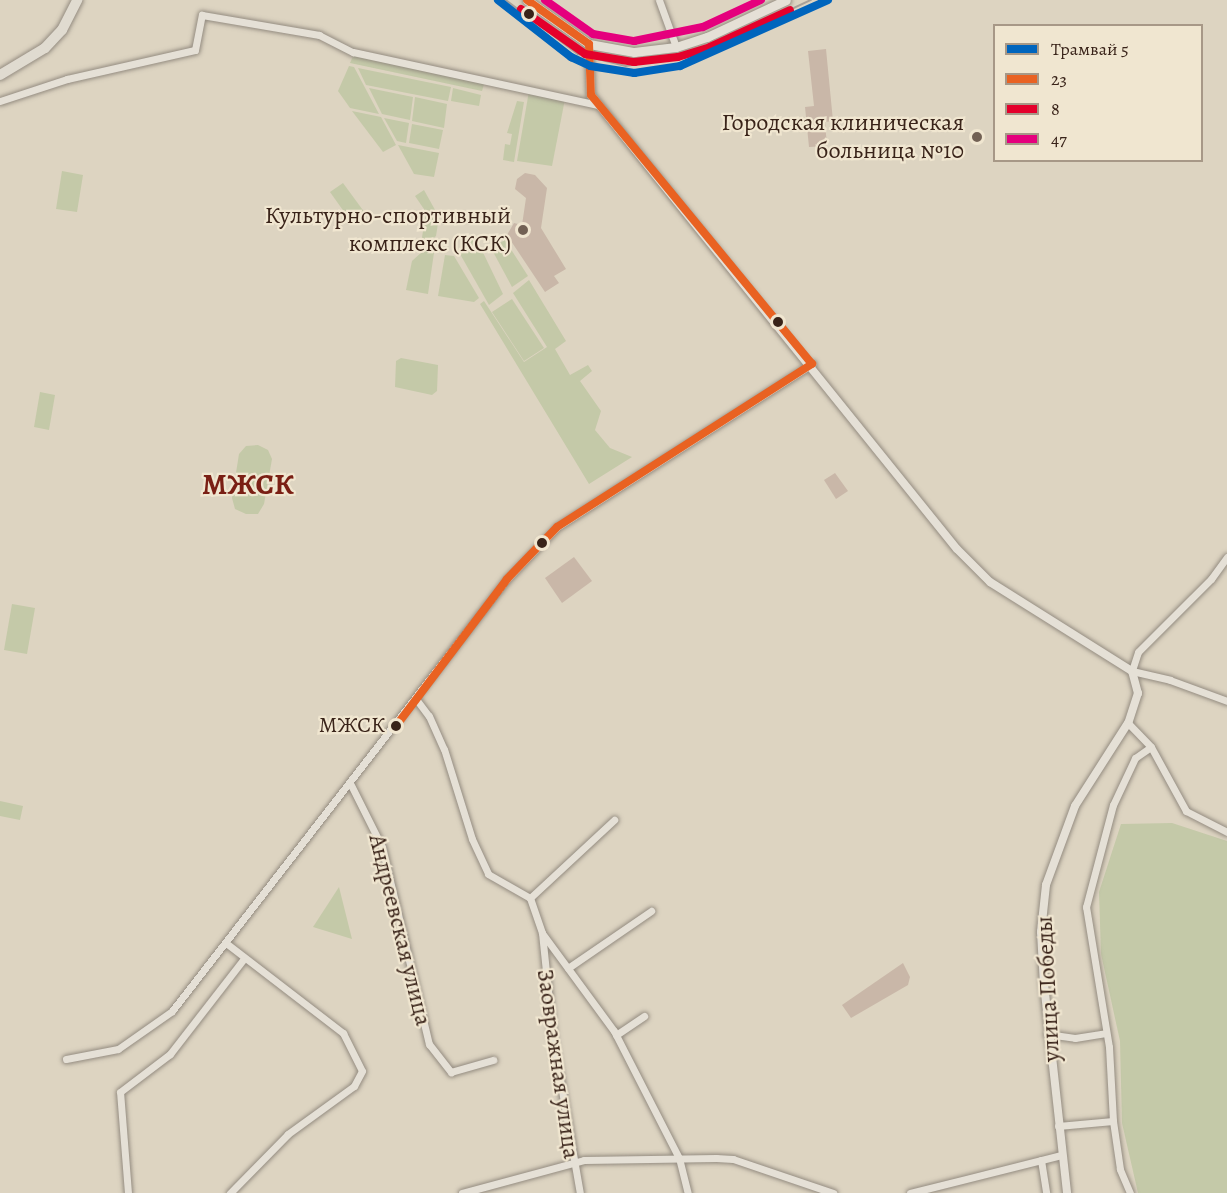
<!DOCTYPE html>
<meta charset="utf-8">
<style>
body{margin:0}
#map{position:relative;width:1227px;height:1193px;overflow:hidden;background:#ddd4c1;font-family:Alegreya,serif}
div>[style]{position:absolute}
.green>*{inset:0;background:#c4c9a8}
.building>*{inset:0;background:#c9b7a8}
.roads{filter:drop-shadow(0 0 2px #948c81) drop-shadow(0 0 2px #948c81)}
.minor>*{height:7px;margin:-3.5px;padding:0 3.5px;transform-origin:3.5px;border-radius:3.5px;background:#e5e0d6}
.tertiary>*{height:8px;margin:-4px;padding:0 4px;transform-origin:4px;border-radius:4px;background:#e5e0d6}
.secondary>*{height:9px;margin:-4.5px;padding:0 4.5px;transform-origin:4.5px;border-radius:4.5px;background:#e5e0d6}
.primary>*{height:10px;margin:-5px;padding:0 5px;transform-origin:5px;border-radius:5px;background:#e0dbd0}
.tram>*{height:1.5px;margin:-0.75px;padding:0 0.75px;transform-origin:0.75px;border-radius:0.75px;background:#a7a098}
.bus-1>*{height:8px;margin:-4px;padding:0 4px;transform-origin:4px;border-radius:4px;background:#e96222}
.bus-2>*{height:8px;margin:-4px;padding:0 4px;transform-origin:4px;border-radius:4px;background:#e4002b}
.bus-3>*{height:8px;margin:-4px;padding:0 4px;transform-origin:4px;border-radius:4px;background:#e5007d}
.tram-1>*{height:8px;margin:-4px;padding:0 4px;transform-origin:4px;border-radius:4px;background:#0065bd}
.dots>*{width:16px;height:16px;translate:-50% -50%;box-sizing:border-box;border:3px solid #f0e6d0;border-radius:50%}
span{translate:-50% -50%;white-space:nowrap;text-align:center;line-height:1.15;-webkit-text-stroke:4.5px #f0e6d0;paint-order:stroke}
.bus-label{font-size:22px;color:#392319}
.right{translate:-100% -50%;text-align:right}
.poi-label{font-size:24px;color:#392319}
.street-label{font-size:24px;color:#392319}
.district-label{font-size:30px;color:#7a1f14;font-weight:700}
.legend{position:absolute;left:993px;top:24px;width:210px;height:138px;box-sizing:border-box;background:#f0e6d0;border:2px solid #a79887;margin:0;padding:8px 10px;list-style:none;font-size:18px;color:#392319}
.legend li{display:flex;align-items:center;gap:12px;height:30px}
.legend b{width:30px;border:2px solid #a79887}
</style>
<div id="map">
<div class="green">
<i style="clip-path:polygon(354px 54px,485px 81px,482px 91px,350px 63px)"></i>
<i style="clip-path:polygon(349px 66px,354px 67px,379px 114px,350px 108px,338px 91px)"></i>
<i style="clip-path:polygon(358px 68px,451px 87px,448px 101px,366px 85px)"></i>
<i style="clip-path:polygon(369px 88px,413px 97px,410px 120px,382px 114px)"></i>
<i style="clip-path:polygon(453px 88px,481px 95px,479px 106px,451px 101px)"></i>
<i style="clip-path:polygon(529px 91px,565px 99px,552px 166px,517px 161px)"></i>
<i style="clip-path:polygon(415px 97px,447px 104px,444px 128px,412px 121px)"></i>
<i style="clip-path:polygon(517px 101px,524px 102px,514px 162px,503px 160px,505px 144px,510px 145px,512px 134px,507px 133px)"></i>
<i style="clip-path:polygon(352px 111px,381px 117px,396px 145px,383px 152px)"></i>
<i style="clip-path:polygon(384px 118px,409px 123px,406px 143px,397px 141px)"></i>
<i style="clip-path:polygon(412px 124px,443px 130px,439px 149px,409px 143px)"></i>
<i style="clip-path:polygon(398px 145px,439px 153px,434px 177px,414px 174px)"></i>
<i style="clip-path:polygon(62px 171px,83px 175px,77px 212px,56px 209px)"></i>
<i style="clip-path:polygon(343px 183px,365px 213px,352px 223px,330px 192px)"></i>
<i style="clip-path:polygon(424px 190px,439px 217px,436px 236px,420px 250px,426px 212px,415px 196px)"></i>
<i style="clip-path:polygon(463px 236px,476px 238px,503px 294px,489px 305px,460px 254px)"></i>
<i style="clip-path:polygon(436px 239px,428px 294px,406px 290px,412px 261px)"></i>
<i style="clip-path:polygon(505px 240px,528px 276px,512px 287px,491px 248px)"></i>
<i style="clip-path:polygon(445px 255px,454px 256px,479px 298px,474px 302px,438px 296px)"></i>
<i style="clip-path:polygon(529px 280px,566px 341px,555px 349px,570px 375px,588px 365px,592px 371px,580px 381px,601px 411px,595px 430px,610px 448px,632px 457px,589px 484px,480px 304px,484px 301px,524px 362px,547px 347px,513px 293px)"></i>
<i style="clip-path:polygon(512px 299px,544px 348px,524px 361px,492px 312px)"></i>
<i style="clip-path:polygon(401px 358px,438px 365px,437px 391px,432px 395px,395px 387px,396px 361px)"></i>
<i style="clip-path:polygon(40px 392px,55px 395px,49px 430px,34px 427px)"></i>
<i style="clip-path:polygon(258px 445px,268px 450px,272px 459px,264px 504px,258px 514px,246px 514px,235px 509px,232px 498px,239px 454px,246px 446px)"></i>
<i style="clip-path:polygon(12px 604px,35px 608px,27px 654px,4px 650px)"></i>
<i style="clip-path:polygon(0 801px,23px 806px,20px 820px,0 816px)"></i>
<i style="clip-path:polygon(1172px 823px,1227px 841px,1227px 1193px,1138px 1193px,1122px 1123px,1120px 1041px,1101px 954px,1099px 892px,1121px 824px)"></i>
<i style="clip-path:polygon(339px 887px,352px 939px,313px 927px)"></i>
</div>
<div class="building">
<i style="clip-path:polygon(826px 49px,833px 121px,825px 122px,827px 146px,809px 147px,805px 107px,814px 106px,808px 51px)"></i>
<i style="clip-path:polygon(525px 173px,535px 175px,547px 188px,541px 228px,566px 269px,554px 276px,559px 283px,545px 292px,507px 235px,514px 223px,522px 225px,526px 198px,515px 189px,517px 179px)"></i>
<i style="clip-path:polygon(835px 473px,848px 491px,836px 499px,824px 480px)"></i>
<i style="clip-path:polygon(574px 557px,592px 581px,562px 603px,545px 578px)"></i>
<i style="clip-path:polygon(903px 963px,910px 977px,908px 985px,851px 1018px,842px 1005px)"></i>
</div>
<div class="roads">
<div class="minor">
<i style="left:659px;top:0;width:50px;rotate:70.1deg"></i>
<i style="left:0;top:101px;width:71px;rotate:-18.2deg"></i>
<i style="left:67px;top:79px;width:131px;rotate:-12.8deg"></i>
<i style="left:195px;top:50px;width:36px;rotate:-79deg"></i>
<i style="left:202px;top:15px;width:119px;rotate:9.7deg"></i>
<i style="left:319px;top:35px;width:38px;rotate:27deg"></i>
<i style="left:353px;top:52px;width:252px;rotate:12.2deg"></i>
<i style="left:1227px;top:557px;width:27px;rotate:126deg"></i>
<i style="left:1211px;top:579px;width:103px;rotate:135deg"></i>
<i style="left:1138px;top:652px;width:20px;rotate:108deg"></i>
<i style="left:1132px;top:671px;width:39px;rotate:13deg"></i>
<i style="left:1170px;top:680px;width:61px;rotate:20.2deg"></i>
<i style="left:416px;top:699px;width:21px;rotate:53deg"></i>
<i style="left:429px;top:716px;width:36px;rotate:66deg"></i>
<i style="left:444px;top:749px;width:94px;rotate:72.7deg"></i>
<i style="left:472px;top:839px;width:38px;rotate:65deg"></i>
<i style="left:488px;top:874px;width:48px;rotate:29.7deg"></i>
<i style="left:530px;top:898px;width:37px;rotate:71deg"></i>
<i style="left:542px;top:933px;width:122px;rotate:53.7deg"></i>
<i style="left:614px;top:1031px;width:143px;rotate:62.9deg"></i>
<i style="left:679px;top:1158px;width:36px;rotate:76deg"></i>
<i style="left:1128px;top:723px;width:33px;rotate:46deg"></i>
<i style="left:1151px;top:747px;width:73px;rotate:61.3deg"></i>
<i style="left:1186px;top:811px;width:46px;rotate:27.1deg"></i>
<i style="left:351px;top:785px;width:69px;rotate:63.4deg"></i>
<i style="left:382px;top:847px;width:203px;rotate:76.6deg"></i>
<i style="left:429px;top:1044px;width:36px;rotate:52deg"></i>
<i style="left:451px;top:1072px;width:44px;rotate:-15.9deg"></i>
<i style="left:530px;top:898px;width:115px;rotate:-42.9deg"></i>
<i style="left:542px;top:933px;width:107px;rotate:84.1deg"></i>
<i style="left:553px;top:1039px;width:156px;rotate:80.1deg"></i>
<i style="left:226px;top:943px;width:148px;rotate:37.6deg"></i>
<i style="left:343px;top:1033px;width:42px;rotate:63.4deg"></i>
<i style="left:362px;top:1071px;width:17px;rotate:118deg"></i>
<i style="left:354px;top:1086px;width:82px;rotate:144deg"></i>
<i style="left:288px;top:1134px;width:83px;rotate:134.5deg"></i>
<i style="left:568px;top:968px;width:101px;rotate:-34.5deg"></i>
<i style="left:1047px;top:1034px;width:28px;rotate:8deg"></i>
<i style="left:1075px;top:1038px;width:31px;rotate:-9deg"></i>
<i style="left:616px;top:1035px;width:34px;rotate:-34deg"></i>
<i style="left:66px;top:1059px;width:53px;rotate:-10.9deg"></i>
<i style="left:118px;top:1049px;width:66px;rotate:-35.1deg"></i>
<i style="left:172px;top:1011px;width:547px;rotate:-52.21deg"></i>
<i style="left:507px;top:579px;width:72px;rotate:-46.1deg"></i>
<i style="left:557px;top:527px;width:303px;rotate:-32.6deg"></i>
<i style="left:1058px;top:1126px;width:55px;rotate:-5.2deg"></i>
<i style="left:1041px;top:1160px;width:33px;rotate:81deg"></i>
<i style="left:128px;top:1193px;width:101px;rotate:-94.5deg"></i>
<i style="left:120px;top:1092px;width:63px;rotate:-37.2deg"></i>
<i style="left:170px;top:1054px;width:119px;rotate:-52.2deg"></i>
<i style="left:462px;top:1193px;width:126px;rotate:-15.1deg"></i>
<i style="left:584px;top:1160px;width:132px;rotate:-0.9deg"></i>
<i style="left:716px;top:1158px;width:17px;rotate:3deg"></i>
<i style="left:733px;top:1159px;width:106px;rotate:18.8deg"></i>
<i style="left:910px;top:1193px;width:156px;rotate:-14.1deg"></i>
<i style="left:1130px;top:1193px;width:26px;rotate:-113deg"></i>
<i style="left:1120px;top:1169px;width:49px;rotate:-98.3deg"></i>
<i style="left:1113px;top:1121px;width:74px;rotate:-93.1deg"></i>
<i style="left:1109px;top:1047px;width:142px;rotate:-99.3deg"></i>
<i style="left:1086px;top:907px;width:106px;rotate:-75.2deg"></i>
<i style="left:1113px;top:805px;width:52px;rotate:-64.9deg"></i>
<i style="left:1135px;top:758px;width:19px;rotate:-35deg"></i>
</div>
<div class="tertiary">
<i style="left:589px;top:44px;width:51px;rotate:87.8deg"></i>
<i style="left:591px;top:95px;width:583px;rotate:51.13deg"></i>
<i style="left:957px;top:549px;width:47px;rotate:45deg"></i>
<i style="left:990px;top:582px;width:168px;rotate:32.1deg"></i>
<i style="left:1132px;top:671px;width:23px;rotate:75deg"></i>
<i style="left:1138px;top:693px;width:32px;rotate:108deg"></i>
<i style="left:1128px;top:723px;width:98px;rotate:122.6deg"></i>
<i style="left:1075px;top:806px;width:84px;rotate:110.2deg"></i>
<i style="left:1046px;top:885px;width:47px;rotate:96.1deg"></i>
<i style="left:1041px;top:932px;width:52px;rotate:86.7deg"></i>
<i style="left:1044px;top:984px;width:210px;rotate:83.7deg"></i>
</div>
<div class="secondary">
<i style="left:527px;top:0;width:76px;rotate:35.4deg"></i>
<i style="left:589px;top:44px;width:46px;rotate:10.1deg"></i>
<i style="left:634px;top:52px;width:42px;rotate:-6.8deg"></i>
<i style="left:676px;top:47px;width:33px;rotate:-18deg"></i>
<i style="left:707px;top:37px;width:87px;rotate:-25.1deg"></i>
</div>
<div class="primary">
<i style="left:0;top:75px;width:52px;rotate:-31deg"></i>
<i style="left:45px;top:48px;width:25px;rotate:-47deg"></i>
<i style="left:62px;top:30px;width:34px;rotate:-63deg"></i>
</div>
</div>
<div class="tram">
<i style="left:506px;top:0;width:90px;rotate:36.9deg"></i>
<i style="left:578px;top:54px;width:49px;rotate:14deg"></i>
<i style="left:626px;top:66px;width:69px;rotate:-9.2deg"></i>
<i style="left:694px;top:55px;width:129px;rotate:-25.2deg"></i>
</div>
<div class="bus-1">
<i style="left:527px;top:0;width:76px;rotate:35.4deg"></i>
<i style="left:589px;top:44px;width:51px;rotate:87.8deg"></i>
<i style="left:591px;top:95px;width:348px;rotate:50.6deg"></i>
<i style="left:396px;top:726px;width:184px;rotate:-52.9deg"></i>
<i style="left:507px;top:579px;width:72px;rotate:-46.1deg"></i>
<i style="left:557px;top:527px;width:303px;rotate:-32.6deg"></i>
</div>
<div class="bus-2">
<i style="left:521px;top:9px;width:78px;rotate:35.1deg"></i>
<i style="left:585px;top:54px;width:50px;rotate:9.3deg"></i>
<i style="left:634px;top:62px;width:44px;rotate:-6.5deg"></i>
<i style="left:678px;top:57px;width:34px;rotate:-17deg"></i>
<i style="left:710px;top:47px;width:88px;rotate:-24.8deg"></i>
</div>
<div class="bus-3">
<i style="left:545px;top:0;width:59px;rotate:35.3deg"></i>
<i style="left:593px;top:34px;width:42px;rotate:9.7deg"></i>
<i style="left:634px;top:41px;width:70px;rotate:-11.5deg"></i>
<i style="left:703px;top:27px;width:64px;rotate:-25deg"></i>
</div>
<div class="tram-1">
<i style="left:498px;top:0;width:93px;rotate:38deg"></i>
<i style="left:571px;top:57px;width:21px;rotate:25deg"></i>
<i style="left:590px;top:66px;width:45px;rotate:9deg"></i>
<i style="left:634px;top:73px;width:47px;rotate:-8.7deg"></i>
<i style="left:680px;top:66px;width:162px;rotate:-24deg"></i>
</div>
<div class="dots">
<i style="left:529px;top:14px;background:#392319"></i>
<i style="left:977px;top:137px;background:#726154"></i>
<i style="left:523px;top:230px;background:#726154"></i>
<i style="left:778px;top:322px;background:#392319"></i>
<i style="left:542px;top:543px;background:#392319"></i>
<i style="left:396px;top:726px;background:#392319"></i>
</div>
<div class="bus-label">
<span class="right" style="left:385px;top:726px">МЖСК</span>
</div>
<div class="poi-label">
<span class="right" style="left:964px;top:137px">Городская клиническая<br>больница №10</span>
<span class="right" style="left:511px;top:230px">Культурно-спортивный<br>комплекс (КСК)</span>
</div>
<div class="street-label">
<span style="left:400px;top:930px;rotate:76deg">Андреевская улица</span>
<span style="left:1048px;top:989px;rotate:-93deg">улица Победы</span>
<span style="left:558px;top:1064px;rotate:82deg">Заовражная улица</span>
</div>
<div class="district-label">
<span style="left:248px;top:484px">МЖСК</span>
</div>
<ul class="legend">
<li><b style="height:8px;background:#0065bd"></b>Трамвай 5</li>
<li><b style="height:8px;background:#e96222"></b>23</li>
<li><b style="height:8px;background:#e4002b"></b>8</li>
<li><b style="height:8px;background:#e5007d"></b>47</li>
</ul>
</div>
